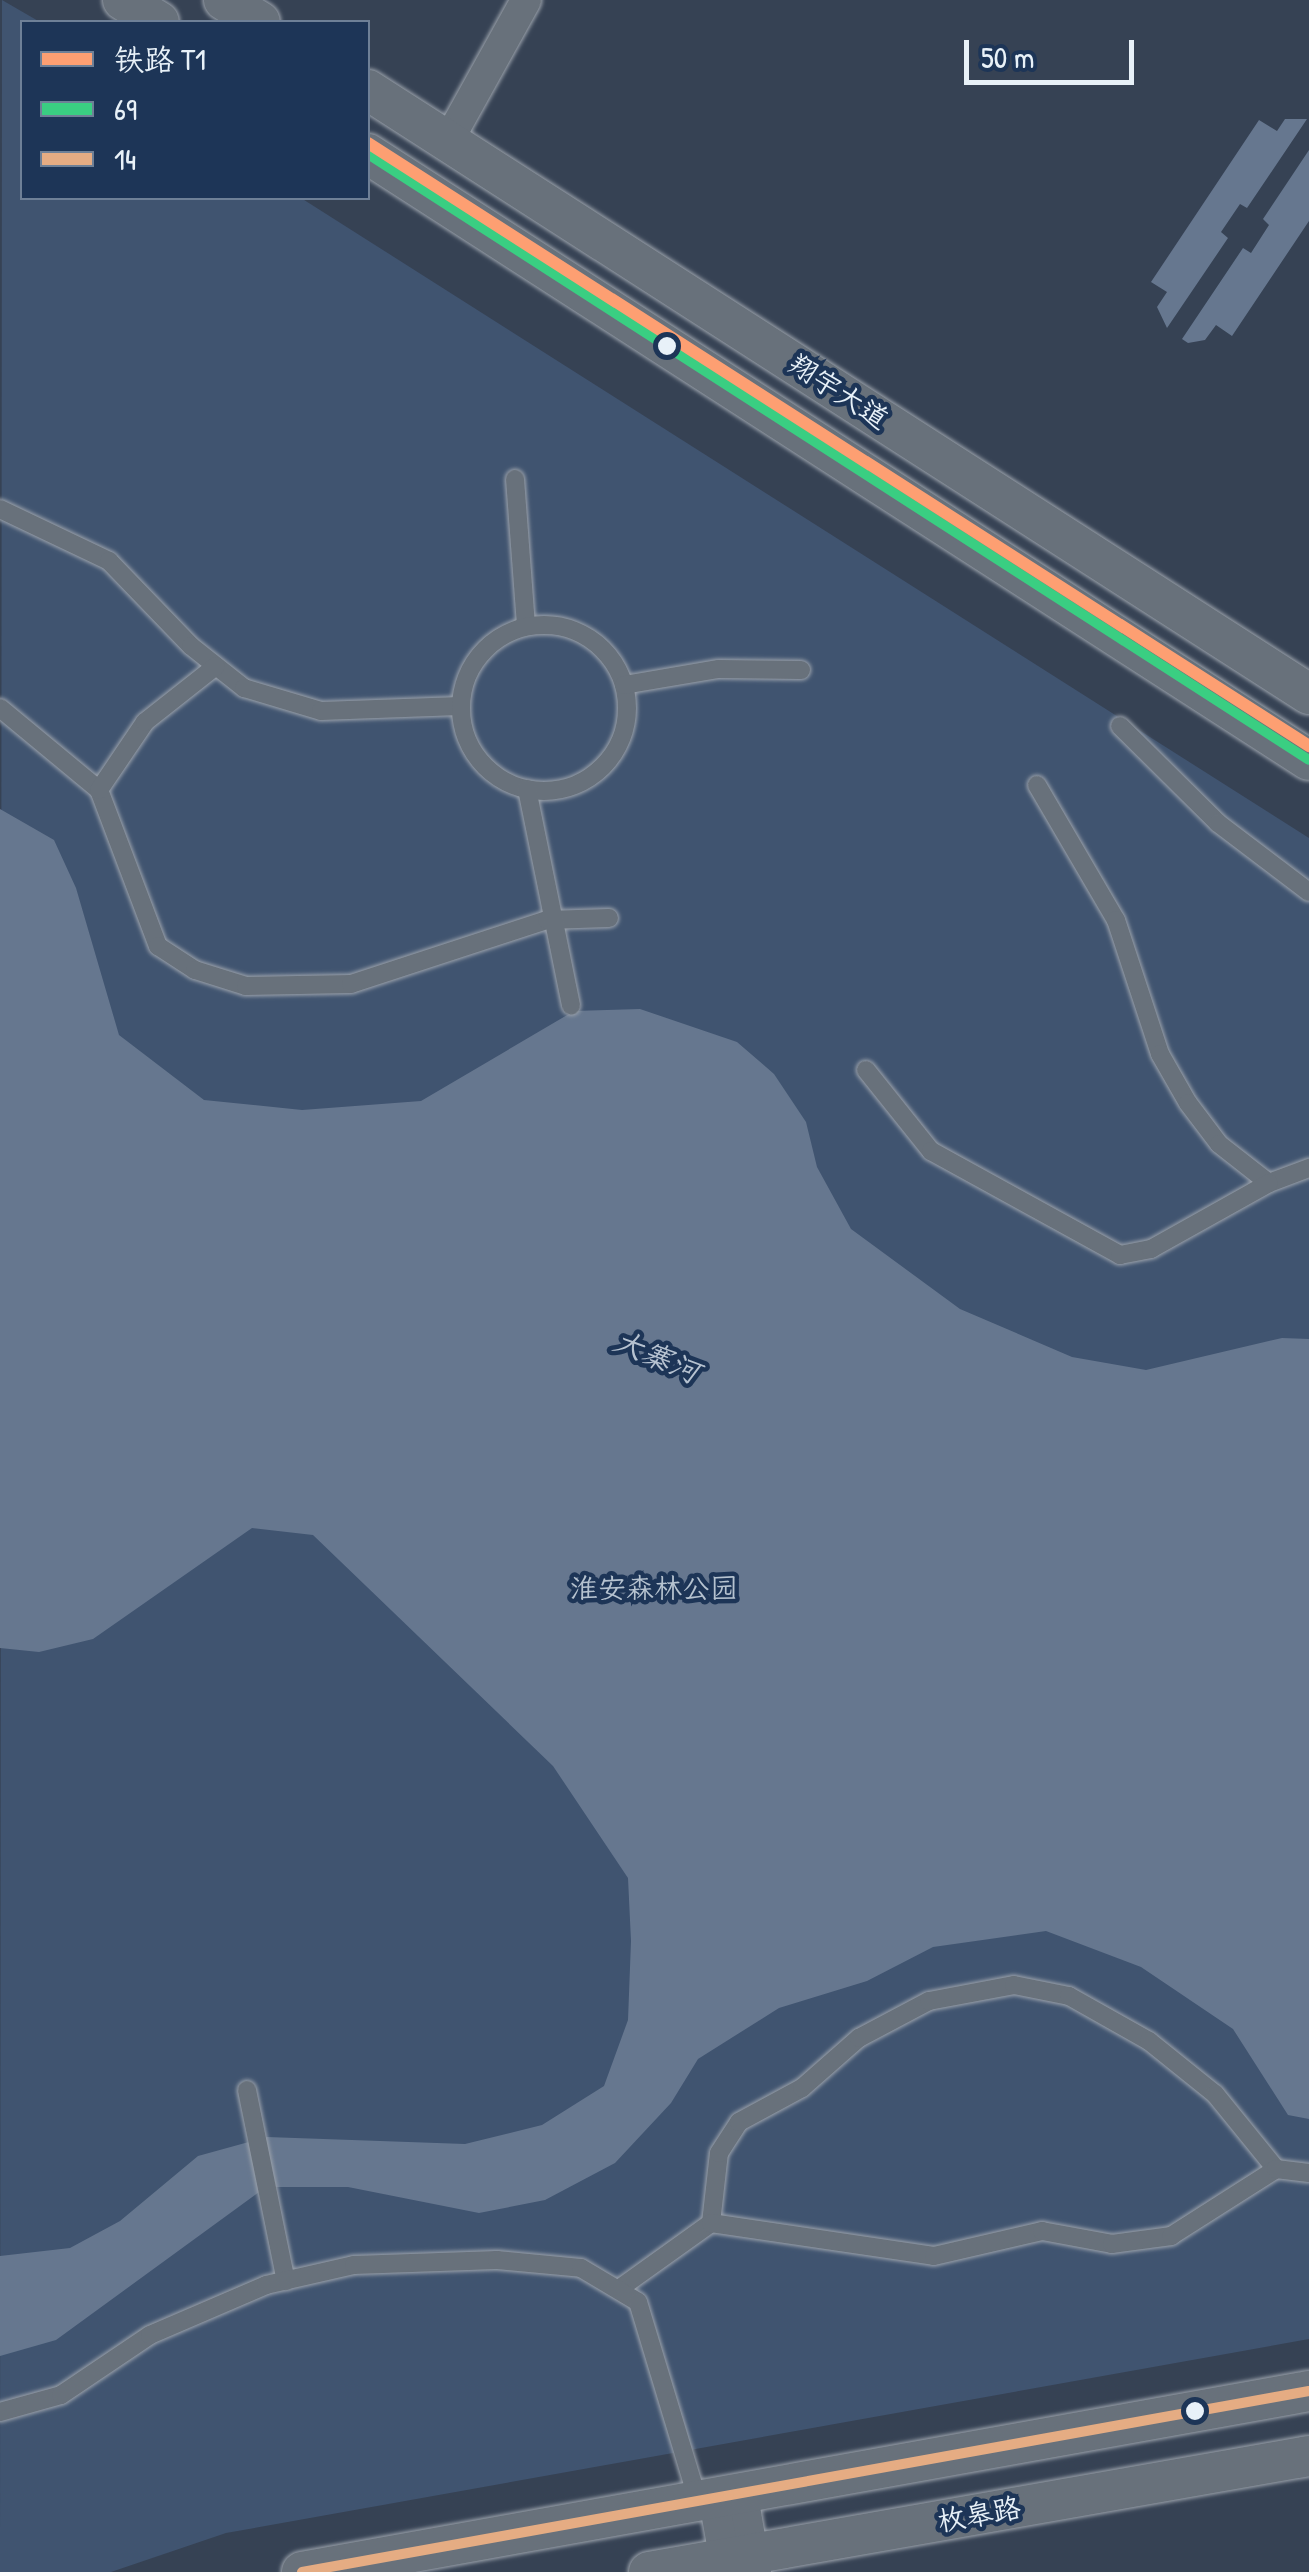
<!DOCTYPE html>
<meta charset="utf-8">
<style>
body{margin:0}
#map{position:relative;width:1309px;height:2572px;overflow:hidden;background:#364254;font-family:"Patrick Hand","LXGW WenKai TC",sans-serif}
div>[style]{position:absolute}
.green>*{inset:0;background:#405470}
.water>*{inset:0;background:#66778f}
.roads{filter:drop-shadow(0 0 2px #9ba2ab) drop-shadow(0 0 2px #9ba2ab)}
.pedestrian>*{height:18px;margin:-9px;padding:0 9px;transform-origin:9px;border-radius:9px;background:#68717b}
.pedestrian>.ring{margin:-9px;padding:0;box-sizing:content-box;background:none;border:18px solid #68717b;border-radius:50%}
.tertiary>*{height:30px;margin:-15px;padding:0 15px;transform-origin:15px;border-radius:15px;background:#68717b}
.primary>*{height:40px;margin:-20px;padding:0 20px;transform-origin:20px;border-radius:20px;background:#68717b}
.bus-1>*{height:10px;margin:-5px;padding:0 5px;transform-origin:5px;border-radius:5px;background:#3ace82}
.bus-2>*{height:10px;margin:-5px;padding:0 5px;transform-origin:5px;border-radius:5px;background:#e5ac83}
.rail-1>*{height:12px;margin:-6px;padding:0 6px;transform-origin:6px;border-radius:6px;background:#fd9f72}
.dots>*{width:28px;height:28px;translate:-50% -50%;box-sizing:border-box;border:5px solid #1d3557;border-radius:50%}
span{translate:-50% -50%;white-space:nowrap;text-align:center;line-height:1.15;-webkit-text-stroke:9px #1d3557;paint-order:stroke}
.street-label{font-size:28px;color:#e8f1f8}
.park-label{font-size:28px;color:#b6c3d0}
.water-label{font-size:30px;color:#b6c2d0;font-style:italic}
.legend{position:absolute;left:20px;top:20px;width:350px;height:180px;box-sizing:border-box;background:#1d3557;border:2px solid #6e8097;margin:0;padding:12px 18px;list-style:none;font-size:30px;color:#e8f1f8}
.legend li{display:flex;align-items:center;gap:20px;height:50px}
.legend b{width:50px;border:2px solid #6e8097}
.scale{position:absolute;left:964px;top:40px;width:170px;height:45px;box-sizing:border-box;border:5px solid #e8f1f8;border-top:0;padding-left:12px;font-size:30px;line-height:35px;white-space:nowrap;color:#e8f1f8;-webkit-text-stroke:8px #1d3557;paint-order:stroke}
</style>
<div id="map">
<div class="green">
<i style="clip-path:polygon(2px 0,40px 22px,22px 22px,22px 198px,301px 198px,1309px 838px,1309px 2339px,226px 2533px,111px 2572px,0 2572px)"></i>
</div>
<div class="water">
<i style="clip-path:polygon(1285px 119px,1307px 119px,1247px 208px,1240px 204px,1221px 232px,1228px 238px,1167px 328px,1157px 307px,1167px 292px,1151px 282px,1259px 120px,1277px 131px)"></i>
<i style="clip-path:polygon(1309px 150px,1309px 221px,1232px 336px,1216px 325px,1205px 340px,1188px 343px,1182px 339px,1243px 248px,1251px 253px,1269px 225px,1263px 219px)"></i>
<i style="clip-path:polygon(0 809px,54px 840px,76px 888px,119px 1035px,204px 1100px,302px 1110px,421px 1101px,574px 1011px,640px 1009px,737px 1042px,774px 1074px,806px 1122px,817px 1167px,851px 1229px,960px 1309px,1072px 1357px,1146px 1370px,1282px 1338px,1309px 1339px,1309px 2119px,1288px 2115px,1233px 2029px,1141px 1967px,1046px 1931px,933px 1947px,867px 1981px,779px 2008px,698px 2059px,671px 2103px,615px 2163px,545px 2200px,479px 2213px,348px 2187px,266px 2187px,56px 2340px,0 2356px,0 2256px,70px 2248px,120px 2221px,198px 2156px,267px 2137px,465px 2144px,542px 2125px,604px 2086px,628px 2020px,631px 1941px,628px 1878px,553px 1766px,313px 1535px,252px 1528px,93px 1639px,39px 1652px,0 1648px)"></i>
</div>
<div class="roads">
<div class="pedestrian">
<i style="left:515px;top:479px;width:146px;rotate:85.7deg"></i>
<i style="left:0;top:509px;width:121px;rotate:25.5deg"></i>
<i style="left:109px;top:561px;width:118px;rotate:46deg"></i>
<i style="left:191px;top:646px;width:68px;rotate:38.4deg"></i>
<i style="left:244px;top:688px;width:80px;rotate:16.6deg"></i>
<i style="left:321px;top:711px;width:139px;rotate:-2.1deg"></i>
<i class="ring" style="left:461px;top:625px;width:148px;height:148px"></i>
<i style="left:624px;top:685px;width:96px;rotate:-9.6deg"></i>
<i style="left:719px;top:669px;width:82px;rotate:0.7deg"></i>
<i style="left:0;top:708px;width:129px;rotate:39.6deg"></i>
<i style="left:99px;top:790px;width:167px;rotate:69.3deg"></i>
<i style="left:158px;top:946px;width:44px;rotate:33deg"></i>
<i style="left:195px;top:970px;width:53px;rotate:17.4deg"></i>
<i style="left:246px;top:986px;width:105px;rotate:-1.1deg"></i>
<i style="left:351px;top:984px;width:206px;rotate:-18.1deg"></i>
<i style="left:547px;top:920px;width:62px;rotate:-1.8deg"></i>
<i style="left:1120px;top:726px;width:138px;rotate:44.7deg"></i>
<i style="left:1218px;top:823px;width:114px;rotate:37.2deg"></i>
<i style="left:1037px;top:785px;width:156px;rotate:59.7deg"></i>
<i style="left:1116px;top:920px;width:141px;rotate:71.8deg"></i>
<i style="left:1160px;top:1054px;width:56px;rotate:60.3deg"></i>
<i style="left:1188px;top:1103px;width:51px;rotate:52.9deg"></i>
<i style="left:1219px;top:1144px;width:63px;rotate:38deg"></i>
<i style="left:1269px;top:1183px;width:43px;rotate:-20.6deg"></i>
<i style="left:527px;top:789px;width:221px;rotate:78.5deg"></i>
<i style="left:99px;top:790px;width:82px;rotate:-55.9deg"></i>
<i style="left:145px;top:722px;width:90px;rotate:-38.3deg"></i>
<i style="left:866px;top:1070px;width:104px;rotate:51.3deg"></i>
<i style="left:931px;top:1151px;width:216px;rotate:28.8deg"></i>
<i style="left:1120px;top:1255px;width:32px;rotate:-11deg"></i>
<i style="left:1151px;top:1249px;width:135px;rotate:-29.2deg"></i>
<i style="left:247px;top:2090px;width:195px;rotate:78.5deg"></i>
<i style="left:711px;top:2223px;width:70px;rotate:-83.5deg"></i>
<i style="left:719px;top:2153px;width:37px;rotate:-57deg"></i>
<i style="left:739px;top:2122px;width:72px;rotate:-28.4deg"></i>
<i style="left:802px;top:2088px;width:76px;rotate:-41.3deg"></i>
<i style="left:859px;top:2038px;width:79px;rotate:-27.9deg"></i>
<i style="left:929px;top:2001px;width:86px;rotate:-10.7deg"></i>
<i style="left:1014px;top:1985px;width:56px;rotate:11.3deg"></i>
<i style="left:1069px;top:1996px;width:92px;rotate:29.4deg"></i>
<i style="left:1149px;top:2041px;width:85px;rotate:38.8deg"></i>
<i style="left:1215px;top:2094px;width:97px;rotate:50.9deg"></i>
<i style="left:623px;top:2286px;width:108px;rotate:-35.6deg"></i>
<i style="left:711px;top:2223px;width:225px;rotate:8.4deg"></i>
<i style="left:934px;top:2256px;width:111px;rotate:-13deg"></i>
<i style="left:1042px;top:2231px;width:71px;rotate:10.5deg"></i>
<i style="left:1112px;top:2244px;width:60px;rotate:-7.7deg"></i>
<i style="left:1171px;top:2236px;width:125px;rotate:-32.5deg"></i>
<i style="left:1276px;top:2169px;width:33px;rotate:7deg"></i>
<i style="left:0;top:2412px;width:63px;rotate:-15.6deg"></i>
<i style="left:61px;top:2395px;width:107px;rotate:-34deg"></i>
<i style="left:150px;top:2335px;width:126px;rotate:-23.3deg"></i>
<i style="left:266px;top:2285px;width:90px;rotate:-12.8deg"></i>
<i style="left:354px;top:2265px;width:143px;rotate:-2deg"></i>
<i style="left:497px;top:2260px;width:84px;rotate:5.4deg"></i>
<i style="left:581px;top:2268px;width:66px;rotate:30.8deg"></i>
<i style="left:638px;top:2302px;width:205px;rotate:73.2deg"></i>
</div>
<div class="tertiary">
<i style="left:448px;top:141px;width:161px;rotate:-61deg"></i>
<i style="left:742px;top:2490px;width:83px;rotate:80.3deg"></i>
<i style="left:713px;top:2495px;width:78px;rotate:79.7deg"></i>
</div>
<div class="primary">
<i style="left:123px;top:0;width:42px;rotate:31.4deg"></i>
<i style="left:224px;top:0;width:42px;rotate:31.4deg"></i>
<i style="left:368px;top:90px;width:1118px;rotate:32.7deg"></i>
<i style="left:368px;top:154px;width:1119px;rotate:32.78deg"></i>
<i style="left:302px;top:2572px;width:1023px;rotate:-10.19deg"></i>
<i style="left:649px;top:2572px;width:670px;rotate:-9.97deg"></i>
</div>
</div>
<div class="bus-1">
<i style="left:368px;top:154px;width:1119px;rotate:32.78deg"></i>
</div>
<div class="bus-2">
<i style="left:302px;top:2572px;width:1023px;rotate:-10.19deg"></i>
</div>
<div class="rail-1">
<i style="left:368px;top:143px;width:1118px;rotate:32.65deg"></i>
</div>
<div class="dots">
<i style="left:667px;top:346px;background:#e8f1f8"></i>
<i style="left:1195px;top:2411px;background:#e8f1f8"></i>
</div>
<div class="street-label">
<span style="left:839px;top:391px;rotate:33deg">翔宇大道</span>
<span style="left:979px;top:2514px;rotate:-10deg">枚皋路</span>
</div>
<div class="park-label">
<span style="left:654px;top:1588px">淮安森林公园</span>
</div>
<div class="water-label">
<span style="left:657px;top:1356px;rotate:23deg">大寨河</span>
</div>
<ul class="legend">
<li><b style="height:12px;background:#fd9f72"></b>铁路 T1</li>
<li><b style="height:12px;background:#3ace82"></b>69</li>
<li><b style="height:12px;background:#e5ac83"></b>14</li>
</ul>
<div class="scale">50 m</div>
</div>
